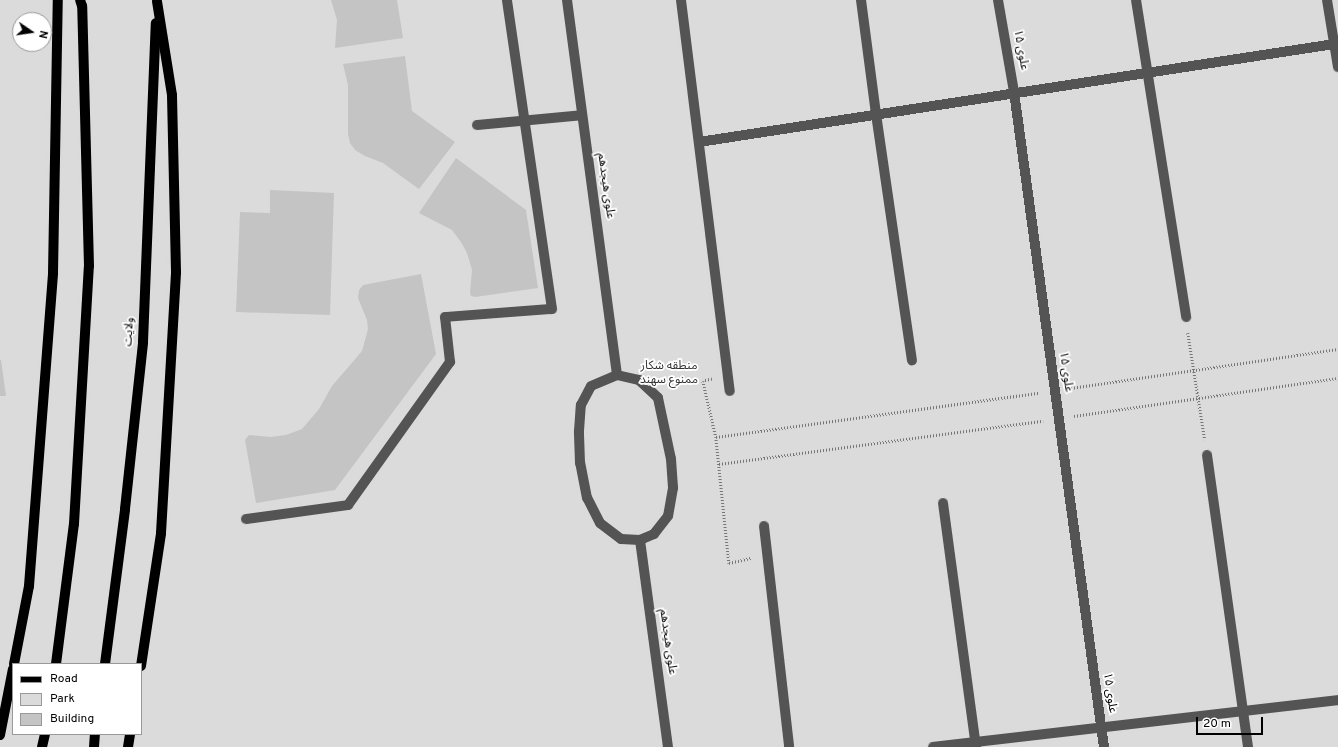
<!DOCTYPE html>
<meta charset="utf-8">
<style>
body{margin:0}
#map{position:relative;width:1338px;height:747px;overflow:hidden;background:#fff;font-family:Overpass,"Noto Sans Arabic",sans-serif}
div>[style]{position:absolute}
.green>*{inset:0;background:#dbdbdb}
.building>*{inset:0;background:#c4c4c4}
.path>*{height:2.5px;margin-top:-1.25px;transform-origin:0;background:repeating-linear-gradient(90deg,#767676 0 1px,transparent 0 3px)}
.roads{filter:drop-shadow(0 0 1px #dbdbdb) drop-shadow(0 0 1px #dbdbdb)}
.minor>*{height:10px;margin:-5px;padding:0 5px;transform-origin:5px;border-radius:5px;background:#545454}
.major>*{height:10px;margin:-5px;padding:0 5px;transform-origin:5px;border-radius:5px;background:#000}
span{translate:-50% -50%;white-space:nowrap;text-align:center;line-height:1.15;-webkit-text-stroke:3.5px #fff;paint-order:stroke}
.street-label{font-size:12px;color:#000}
.park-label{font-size:12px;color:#323232}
.legend{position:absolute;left:12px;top:663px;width:130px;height:72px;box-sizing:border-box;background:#fff;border:1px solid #999;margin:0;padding:5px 7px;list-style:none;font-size:12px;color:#000}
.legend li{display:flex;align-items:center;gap:8px;height:20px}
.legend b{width:20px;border:1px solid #999}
.north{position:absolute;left:12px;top:12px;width:40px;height:40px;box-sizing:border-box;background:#fff;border:1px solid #999;border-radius:50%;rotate:103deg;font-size:11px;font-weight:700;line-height:16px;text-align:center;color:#000}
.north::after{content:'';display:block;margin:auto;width:14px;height:18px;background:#000;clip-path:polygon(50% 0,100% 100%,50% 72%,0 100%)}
.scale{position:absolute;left:1196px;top:717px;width:67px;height:18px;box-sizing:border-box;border:2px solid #000;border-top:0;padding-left:5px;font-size:12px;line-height:14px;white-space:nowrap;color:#000;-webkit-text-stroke:3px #fff;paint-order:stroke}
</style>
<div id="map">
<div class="green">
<i style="clip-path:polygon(evenodd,0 0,1338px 0,1338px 747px,0 747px,0 0,20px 20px,44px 20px,44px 44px,20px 44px,20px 20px,0 0,13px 664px,141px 664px,141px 734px,13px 734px,13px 664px)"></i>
</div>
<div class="building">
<i style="clip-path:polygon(331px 0,397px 0,403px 38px,335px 48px,337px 20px)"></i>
<i style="clip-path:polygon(405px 56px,412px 111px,455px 142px,419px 189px,383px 163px,365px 156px,355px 150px,350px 143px,348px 134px,348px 85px,343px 64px)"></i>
<i style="clip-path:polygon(456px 158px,526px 210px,538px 288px,475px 297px,471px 296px,470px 293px,472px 270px,467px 253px,461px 242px,452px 230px,419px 213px)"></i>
<i style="clip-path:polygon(270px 190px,334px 193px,330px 315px,236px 312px,240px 212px,270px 213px)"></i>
<i style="clip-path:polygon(421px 274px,436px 354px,335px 490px,256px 503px,245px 440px,249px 435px,271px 437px,286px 435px,302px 429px,319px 409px,332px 386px,362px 351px,368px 329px,367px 320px,358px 298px,359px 290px,363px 285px)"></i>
<i style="clip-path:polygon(0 360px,1px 360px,6px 396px,0 396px)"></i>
</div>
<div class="path">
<i style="left:1188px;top:333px;width:108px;rotate:81deg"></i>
<i style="left:712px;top:379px;width:9px;rotate:167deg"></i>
<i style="left:703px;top:381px;width:57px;rotate:76.9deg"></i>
<i style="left:716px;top:437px;width:127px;rotate:84.1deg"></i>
<i style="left:729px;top:563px;width:23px;rotate:-13deg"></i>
<i style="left:1071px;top:388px;width:270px;rotate:-8.3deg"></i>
<i style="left:1074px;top:416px;width:267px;rotate:-8.2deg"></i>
<i style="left:716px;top:437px;width:326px;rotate:-7.8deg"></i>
<i style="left:719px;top:464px;width:327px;rotate:-7.6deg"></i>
</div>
<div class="roads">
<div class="minor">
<i style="left:567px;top:0;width:378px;rotate:82.4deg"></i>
<i style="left:681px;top:0;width:394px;rotate:82.9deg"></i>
<i style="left:861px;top:0;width:115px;rotate:82.5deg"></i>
<i style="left:876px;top:114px;width:249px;rotate:81.7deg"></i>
<i style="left:998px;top:0;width:93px;rotate:80.1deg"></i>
<i style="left:1014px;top:92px;width:661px;rotate:82.18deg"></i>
<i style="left:1136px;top:0;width:321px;rotate:81deg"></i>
<i style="left:1327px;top:0;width:68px;rotate:80.7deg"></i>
<i style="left:477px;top:125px;width:105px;rotate:-5.4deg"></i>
<i style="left:699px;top:142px;width:643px;rotate:-8.77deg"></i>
<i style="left:617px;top:375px;width:23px;rotate:13deg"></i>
<i style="left:639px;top:380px;width:26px;rotate:43deg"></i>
<i style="left:658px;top:398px;width:62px;rotate:78deg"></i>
<i style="left:671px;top:459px;width:29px;rotate:86deg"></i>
<i style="left:673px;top:488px;width:28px;rotate:100deg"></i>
<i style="left:668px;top:516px;width:23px;rotate:128deg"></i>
<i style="left:654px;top:534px;width:15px;rotate:157deg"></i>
<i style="left:640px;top:540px;width:19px;rotate:-177deg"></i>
<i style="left:621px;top:539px;width:26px;rotate:-143deg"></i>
<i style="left:600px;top:523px;width:28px;rotate:-117deg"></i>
<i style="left:587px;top:498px;width:36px;rotate:-101deg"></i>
<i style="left:580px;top:463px;width:32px;rotate:-92deg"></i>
<i style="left:579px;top:431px;width:26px;rotate:-86deg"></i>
<i style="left:581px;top:405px;width:21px;rotate:-62deg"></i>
<i style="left:591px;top:386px;width:28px;rotate:-23deg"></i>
<i style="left:1207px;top:455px;width:295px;rotate:82deg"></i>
<i style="left:943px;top:503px;width:246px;rotate:82.3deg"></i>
<i style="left:246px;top:519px;width:103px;rotate:-7.8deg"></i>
<i style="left:348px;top:505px;width:176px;rotate:-54.5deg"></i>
<i style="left:450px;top:362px;width:45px;rotate:-96.3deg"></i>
<i style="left:445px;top:317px;width:107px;rotate:-4.3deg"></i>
<i style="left:552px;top:309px;width:312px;rotate:-98.3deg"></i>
<i style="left:764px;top:526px;width:222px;rotate:83.5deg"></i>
<i style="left:640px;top:540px;width:209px;rotate:82.3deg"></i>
<i style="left:933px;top:747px;width:408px;rotate:-6.6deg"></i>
</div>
<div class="major">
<i style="left:14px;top:664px;width:79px;rotate:-79.1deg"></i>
<i style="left:29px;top:586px;width:314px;rotate:-85.6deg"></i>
<i style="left:53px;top:273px;width:273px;rotate:-89deg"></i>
<i style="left:56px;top:664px;width:141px;rotate:-82.7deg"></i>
<i style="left:74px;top:524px;width:258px;rotate:-86.7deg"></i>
<i style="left:89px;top:266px;width:260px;rotate:-91.5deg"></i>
<i style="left:82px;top:6px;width:6px;rotate:-108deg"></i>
<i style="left:105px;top:664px;width:156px;rotate:-82.6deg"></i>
<i style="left:125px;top:509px;width:168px;rotate:-83.8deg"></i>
<i style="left:143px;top:342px;width:319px;rotate:-87.7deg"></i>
<i style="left:141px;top:666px;width:134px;rotate:-81.4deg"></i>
<i style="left:161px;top:533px;width:261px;rotate:-86.7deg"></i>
<i style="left:176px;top:272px;width:177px;rotate:-91.3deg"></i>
<i style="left:172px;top:95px;width:95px;rotate:-99.1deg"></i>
<i style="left:0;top:735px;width:67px;rotate:-78.9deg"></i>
<i style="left:42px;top:747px;width:13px;rotate:-77deg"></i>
<i style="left:94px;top:747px;width:13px;rotate:-86deg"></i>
<i style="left:128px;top:747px;width:13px;rotate:-81deg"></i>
</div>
</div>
<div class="street-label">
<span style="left:1020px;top:50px;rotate:80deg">علوی ۱۵</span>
<span style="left:605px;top:186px;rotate:82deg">علوی هیجدهم</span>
<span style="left:130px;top:332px;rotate:-87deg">ولایت</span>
<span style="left:1065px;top:372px;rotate:82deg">علوی ۱۵</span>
<span style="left:667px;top:642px;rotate:82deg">علوی هیجدهم</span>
<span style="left:1109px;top:693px;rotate:82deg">علوی ۱۵</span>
</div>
<div class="park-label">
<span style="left:669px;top:374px">منطقه شکار<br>ممنوع سهند</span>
</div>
<ul class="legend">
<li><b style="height:5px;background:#000"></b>Road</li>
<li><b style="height:11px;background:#dbdbdb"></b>Park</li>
<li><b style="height:11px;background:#c4c4c4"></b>Building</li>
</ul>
<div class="north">N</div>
<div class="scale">20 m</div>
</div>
